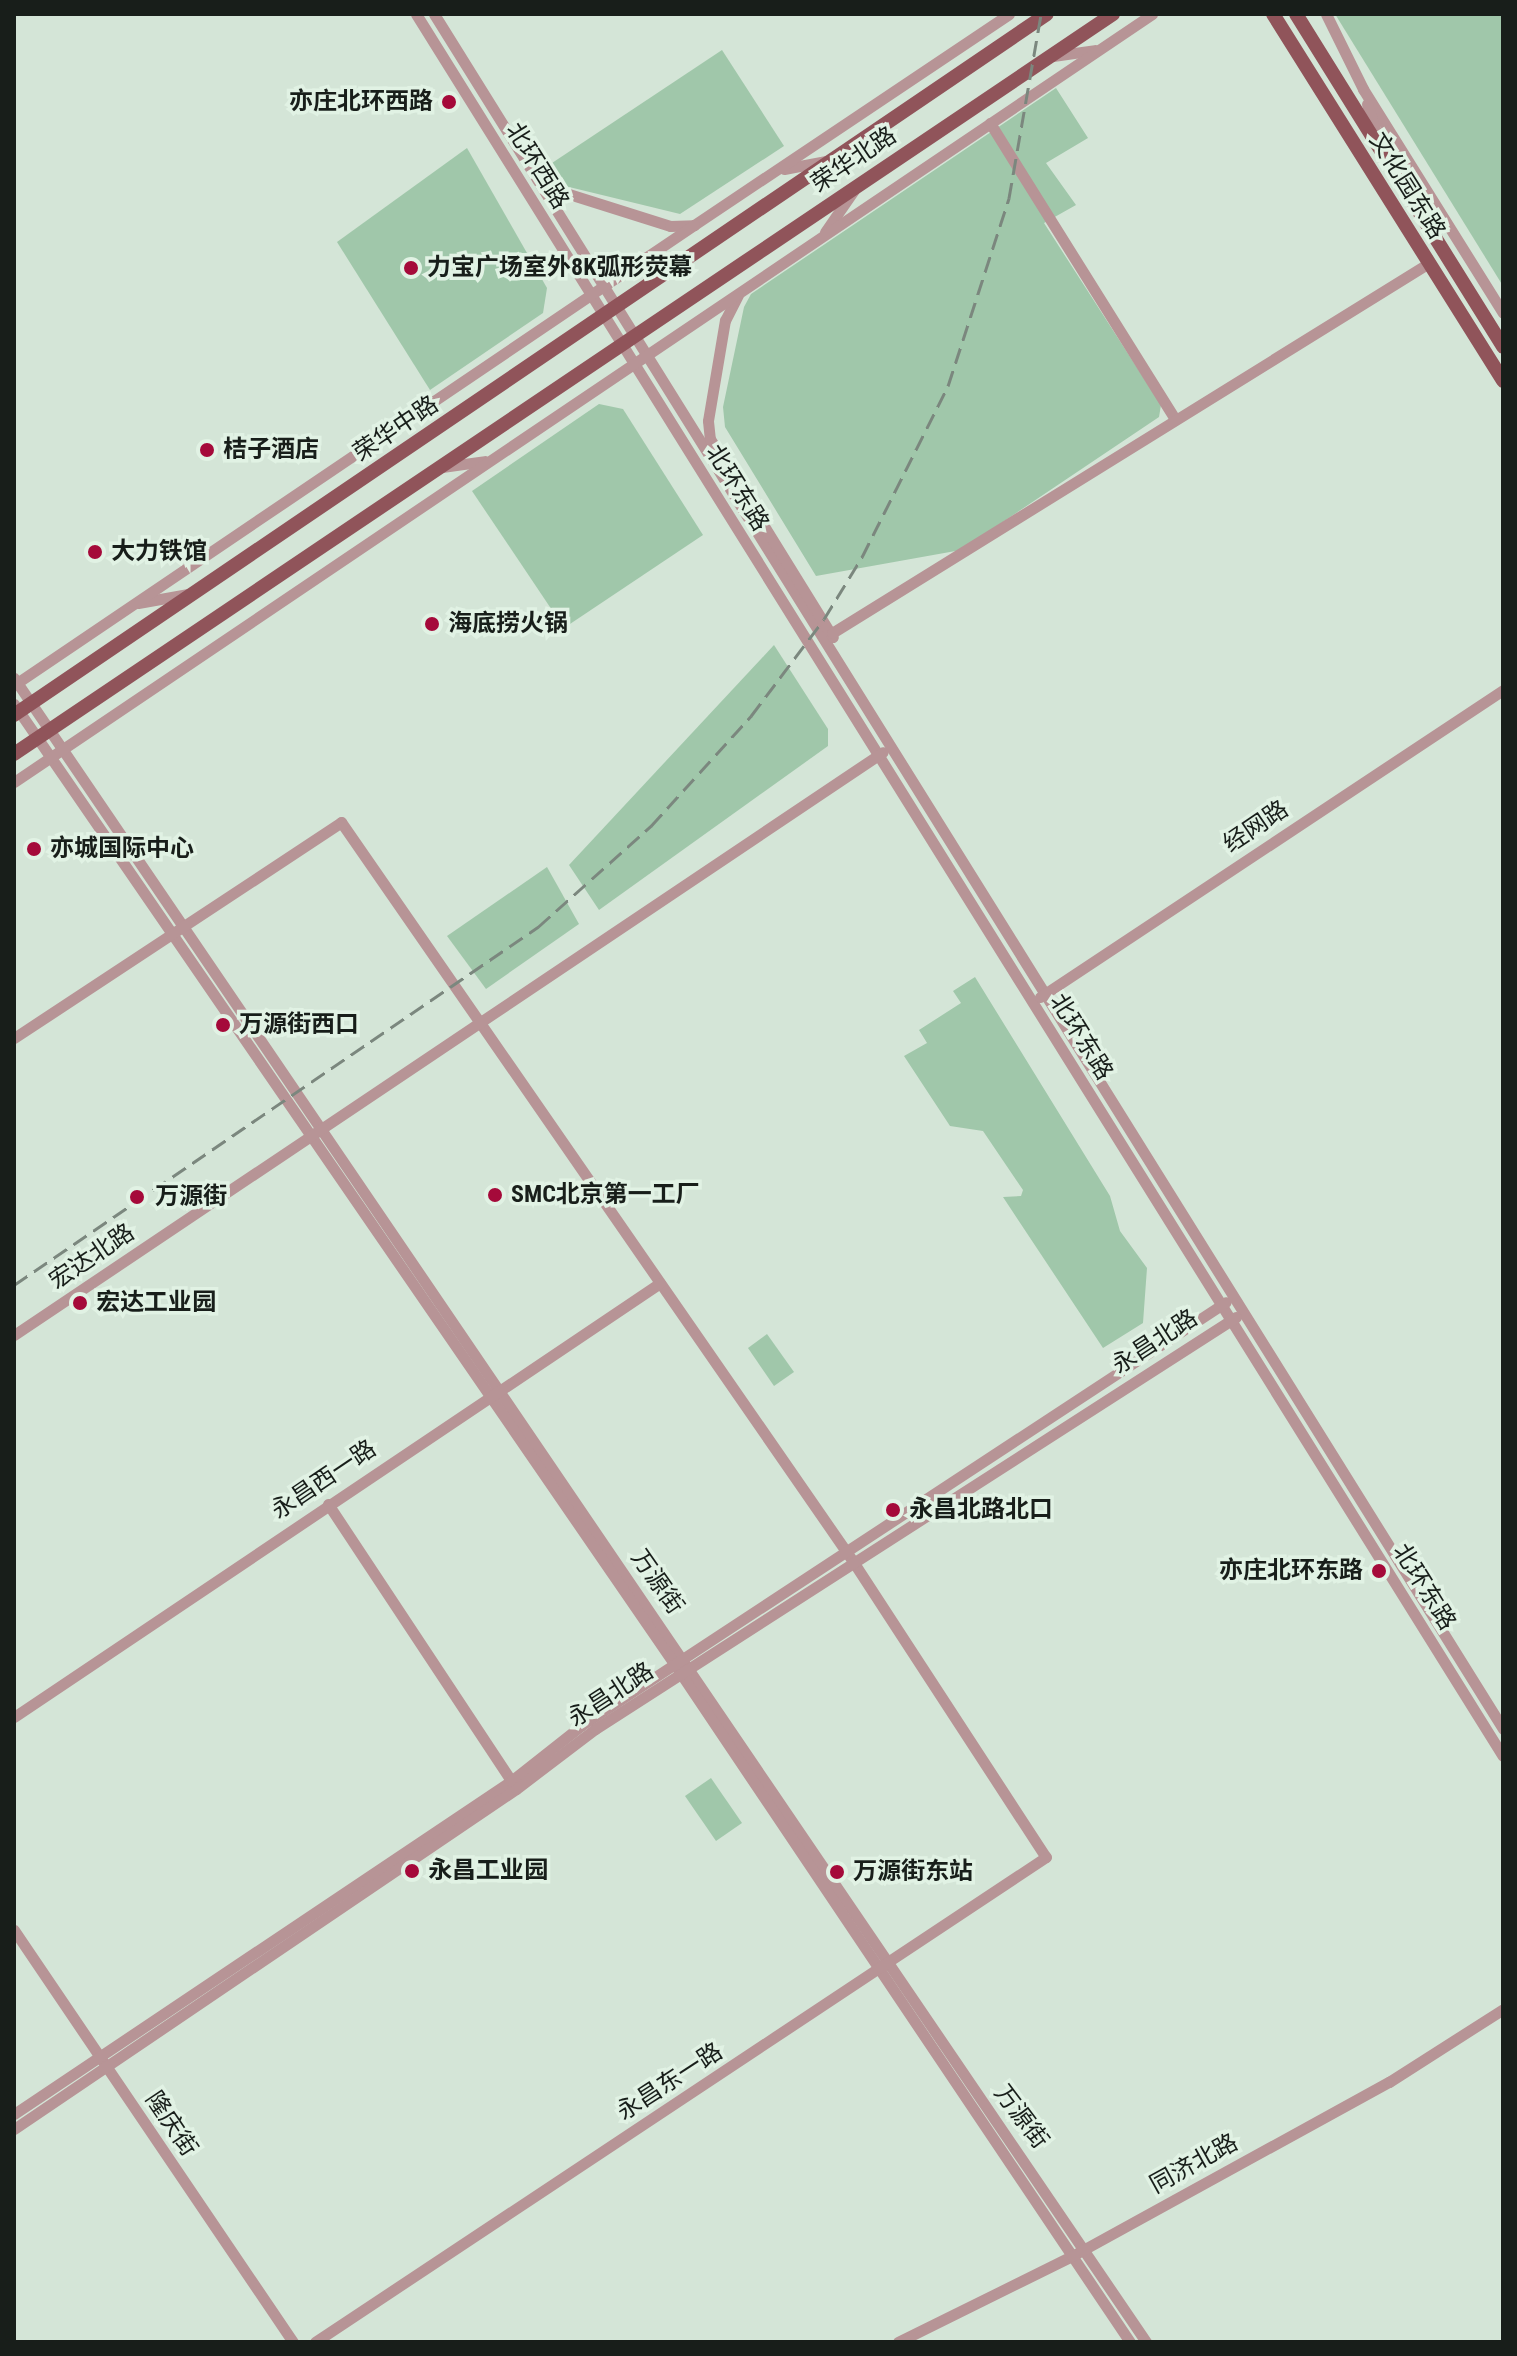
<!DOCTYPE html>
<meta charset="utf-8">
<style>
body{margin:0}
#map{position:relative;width:1517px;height:2356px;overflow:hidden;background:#d4e5d7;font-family:"Roboto Condensed","Noto Sans SC",sans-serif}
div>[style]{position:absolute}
.green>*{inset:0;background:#a0c7aa}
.minor>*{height:11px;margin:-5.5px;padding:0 5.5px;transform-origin:5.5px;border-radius:5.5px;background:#b79496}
.major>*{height:14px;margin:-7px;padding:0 7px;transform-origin:7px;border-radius:7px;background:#90545a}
.rail>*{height:3px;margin-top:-1.5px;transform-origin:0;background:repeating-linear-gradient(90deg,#7b877e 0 16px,transparent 0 24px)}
.dots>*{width:22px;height:22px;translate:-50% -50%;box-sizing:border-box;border:4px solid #e1f2e4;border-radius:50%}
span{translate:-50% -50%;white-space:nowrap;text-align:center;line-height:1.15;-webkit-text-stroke:7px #e1f2e4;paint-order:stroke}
.poi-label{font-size:24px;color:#181e1a;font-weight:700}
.right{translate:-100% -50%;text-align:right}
.left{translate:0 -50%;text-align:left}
.street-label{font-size:24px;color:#181e1a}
.frame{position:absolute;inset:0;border:16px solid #181e1a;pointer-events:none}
</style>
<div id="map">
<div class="green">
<i style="clip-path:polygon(1335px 14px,1503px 14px,1503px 286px)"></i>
<i style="clip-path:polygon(722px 50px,784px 146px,680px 214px,565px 186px,552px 163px)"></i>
<i style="clip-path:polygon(1056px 88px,1088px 138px,1046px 163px,1076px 205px,1044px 223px,1161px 405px,1159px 417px,961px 550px,816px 576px,725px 427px,723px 407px,744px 307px,751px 294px)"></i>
<i style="clip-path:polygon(467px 148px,547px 288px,543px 313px,430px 390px,337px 242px)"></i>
<i style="clip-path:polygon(599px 404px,623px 409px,703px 535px,564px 628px,472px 491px)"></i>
<i style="clip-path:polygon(774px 645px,828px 729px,828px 746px,599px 910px,569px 865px)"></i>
<i style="clip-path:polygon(547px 867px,579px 924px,486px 989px,447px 936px)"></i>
<i style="clip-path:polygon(975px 977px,1110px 1196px,1120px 1231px,1147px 1268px,1143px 1323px,1103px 1348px,1003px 1197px,1021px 1196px,1023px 1190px,983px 1131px,950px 1126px,904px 1056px,927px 1043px,919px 1030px,961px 1003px,953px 991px)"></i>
<i style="clip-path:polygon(767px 1334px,794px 1372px,774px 1386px,748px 1348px)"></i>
<i style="clip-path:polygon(711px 1778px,742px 1823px,716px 1841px,685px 1796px)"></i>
</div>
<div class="minor">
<i style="left:416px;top:14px;width:2053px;rotate:58.04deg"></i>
<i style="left:434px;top:14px;width:2021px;rotate:58.06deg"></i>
<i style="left:1326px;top:14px;width:84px;rotate:63.7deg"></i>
<i style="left:1363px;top:89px;width:264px;rotate:58deg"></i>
<i style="left:1053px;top:56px;width:42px;rotate:-8.1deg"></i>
<i style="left:1367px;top:104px;width:39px;rotate:72deg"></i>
<i style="left:990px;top:123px;width:347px;rotate:58deg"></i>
<i style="left:784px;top:169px;width:43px;rotate:-10.8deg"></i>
<i style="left:537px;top:179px;width:19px;rotate:32deg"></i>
<i style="left:553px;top:189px;width:123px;rotate:17.5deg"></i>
<i style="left:670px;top:226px;width:24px;rotate:-2deg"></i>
<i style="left:694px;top:225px;width:379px;rotate:-33.8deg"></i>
<i style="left:825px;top:232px;width:51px;rotate:-55.4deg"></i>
<i style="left:738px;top:295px;width:28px;rotate:117deg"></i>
<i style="left:725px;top:320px;width:102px;rotate:99.6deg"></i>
<i style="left:708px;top:421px;width:18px;rotate:84deg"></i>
<i style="left:710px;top:439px;width:233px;rotate:58.2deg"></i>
<i style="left:442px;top:467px;width:43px;rotate:-7.9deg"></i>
<i style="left:138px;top:603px;width:51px;rotate:-10.2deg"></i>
<i style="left:832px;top:633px;width:702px;rotate:-31.79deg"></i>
<i style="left:14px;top:678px;width:2013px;rotate:55.77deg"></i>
<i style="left:14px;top:685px;width:821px;rotate:-34.08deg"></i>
<i style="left:14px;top:704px;width:1166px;rotate:55.48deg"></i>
<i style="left:675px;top:1665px;width:816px;rotate:56.1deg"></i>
<i style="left:14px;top:782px;width:1373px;rotate:-34.01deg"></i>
<i style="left:1040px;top:997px;width:556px;rotate:-33.55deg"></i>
<i style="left:14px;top:1038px;width:392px;rotate:-33.4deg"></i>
<i style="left:341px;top:822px;width:901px;rotate:55.3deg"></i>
<i style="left:854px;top:1563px;width:351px;rotate:56.9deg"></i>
<i style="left:1046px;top:1857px;width:877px;rotate:146.44deg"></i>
<i style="left:14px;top:1335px;width:1046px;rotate:-33.86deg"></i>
<i style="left:328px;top:1504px;width:339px;rotate:56.5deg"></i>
<i style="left:14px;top:1717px;width:778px;rotate:-33.89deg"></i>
<i style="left:14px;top:1930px;width:498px;rotate:55.9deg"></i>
<i style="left:14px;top:2114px;width:598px;rotate:-33.82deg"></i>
<i style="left:511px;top:1781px;width:90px;rotate:-38.3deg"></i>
<i style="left:582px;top:1725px;width:770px;rotate:-33.3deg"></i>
<i style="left:14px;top:2129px;width:606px;rotate:-34.11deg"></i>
<i style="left:516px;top:1789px;width:99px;rotate:-37.2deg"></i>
<i style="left:595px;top:1729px;width:762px;rotate:-32.73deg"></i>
<i style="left:898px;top:2342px;width:194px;rotate:-26.3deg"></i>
<i style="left:1072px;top:2256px;width:362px;rotate:-28.8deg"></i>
<i style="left:1389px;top:2082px;width:135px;rotate:-32.6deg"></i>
</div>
<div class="major">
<i style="left:1273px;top:14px;width:433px;rotate:57.9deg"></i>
<i style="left:1296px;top:14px;width:392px;rotate:58.1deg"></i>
<i style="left:14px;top:715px;width:1248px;rotate:-34.16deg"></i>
<i style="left:14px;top:754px;width:1325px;rotate:-33.95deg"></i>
</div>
<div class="rail">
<i style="left:14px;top:1285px;width:635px;rotate:-34.34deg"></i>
<i style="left:538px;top:927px;width:152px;rotate:-41.8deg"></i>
<i style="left:651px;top:826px;width:149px;rotate:-47.7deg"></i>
<i style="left:751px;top:716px;width:121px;rotate:-53deg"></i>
<i style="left:824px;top:619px;width:73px;rotate:-58.5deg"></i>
<i style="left:862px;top:557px;width:191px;rotate:-63.3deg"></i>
<i style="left:948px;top:386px;width:198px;rotate:-72deg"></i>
<i style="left:1009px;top:198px;width:187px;rotate:-80.1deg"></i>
</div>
<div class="dots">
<i style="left:449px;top:102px;background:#a50a3a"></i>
<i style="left:411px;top:268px;background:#a50a3a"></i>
<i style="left:207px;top:450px;background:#a50a3a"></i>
<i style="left:95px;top:552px;background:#a50a3a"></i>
<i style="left:432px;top:624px;background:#a50a3a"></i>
<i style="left:34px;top:849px;background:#a50a3a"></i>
<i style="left:223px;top:1025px;background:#a50a3a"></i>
<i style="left:495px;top:1195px;background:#a50a3a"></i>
<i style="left:137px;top:1197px;background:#a50a3a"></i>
<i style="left:80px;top:1303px;background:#a50a3a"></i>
<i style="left:893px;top:1510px;background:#a50a3a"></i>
<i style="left:1379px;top:1571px;background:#a50a3a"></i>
<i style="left:412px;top:1871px;background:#a50a3a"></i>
<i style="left:837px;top:1872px;background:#a50a3a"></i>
</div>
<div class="poi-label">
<span class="right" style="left:433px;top:102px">亦庄北环西路</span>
<span class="left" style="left:427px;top:268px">力宝广场室外8K弧形荧幕</span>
<span class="left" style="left:223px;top:450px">桔子酒店</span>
<span class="left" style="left:111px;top:552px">大力铁馆</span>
<span class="left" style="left:448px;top:624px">海底捞火锅</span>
<span class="left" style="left:50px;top:849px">亦城国际中心</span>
<span class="left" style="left:239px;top:1025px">万源街西口</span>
<span class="left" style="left:511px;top:1195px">SMC北京第一工厂</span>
<span class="left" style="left:155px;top:1197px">万源街</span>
<span class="left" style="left:96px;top:1303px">宏达工业园</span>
<span class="left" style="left:909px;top:1510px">永昌北路北口</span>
<span class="right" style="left:1363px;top:1571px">亦庄北环东路</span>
<span class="left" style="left:428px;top:1871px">永昌工业园</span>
<span class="left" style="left:853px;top:1872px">万源街东站</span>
</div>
<div class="street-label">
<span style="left:854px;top:160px;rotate:-34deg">荣华北路</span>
<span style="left:537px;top:166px;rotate:58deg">北环西路</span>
<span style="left:1407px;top:186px;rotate:58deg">文化园东路</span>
<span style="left:396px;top:429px;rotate:-34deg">荣华中路</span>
<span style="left:737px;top:488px;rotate:58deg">北环东路</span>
<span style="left:1256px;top:827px;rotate:-34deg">经网路</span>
<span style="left:1081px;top:1037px;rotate:58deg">北环东路</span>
<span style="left:92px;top:1257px;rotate:-34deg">宏达北路</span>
<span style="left:1155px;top:1342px;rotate:-33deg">永昌北路</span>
<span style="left:324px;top:1480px;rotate:-34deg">永昌西一路</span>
<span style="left:657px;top:1582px;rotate:55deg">万源街</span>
<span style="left:1424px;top:1587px;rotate:58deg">北环东路</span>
<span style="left:611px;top:1695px;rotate:-33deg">永昌北路</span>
<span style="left:670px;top:2082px;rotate:-33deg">永昌东一路</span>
<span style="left:1021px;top:2117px;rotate:53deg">万源街</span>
<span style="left:171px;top:2124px;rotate:56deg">隆庆街</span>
<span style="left:1194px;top:2164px;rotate:-29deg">同济北路</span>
</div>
<div class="frame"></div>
</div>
